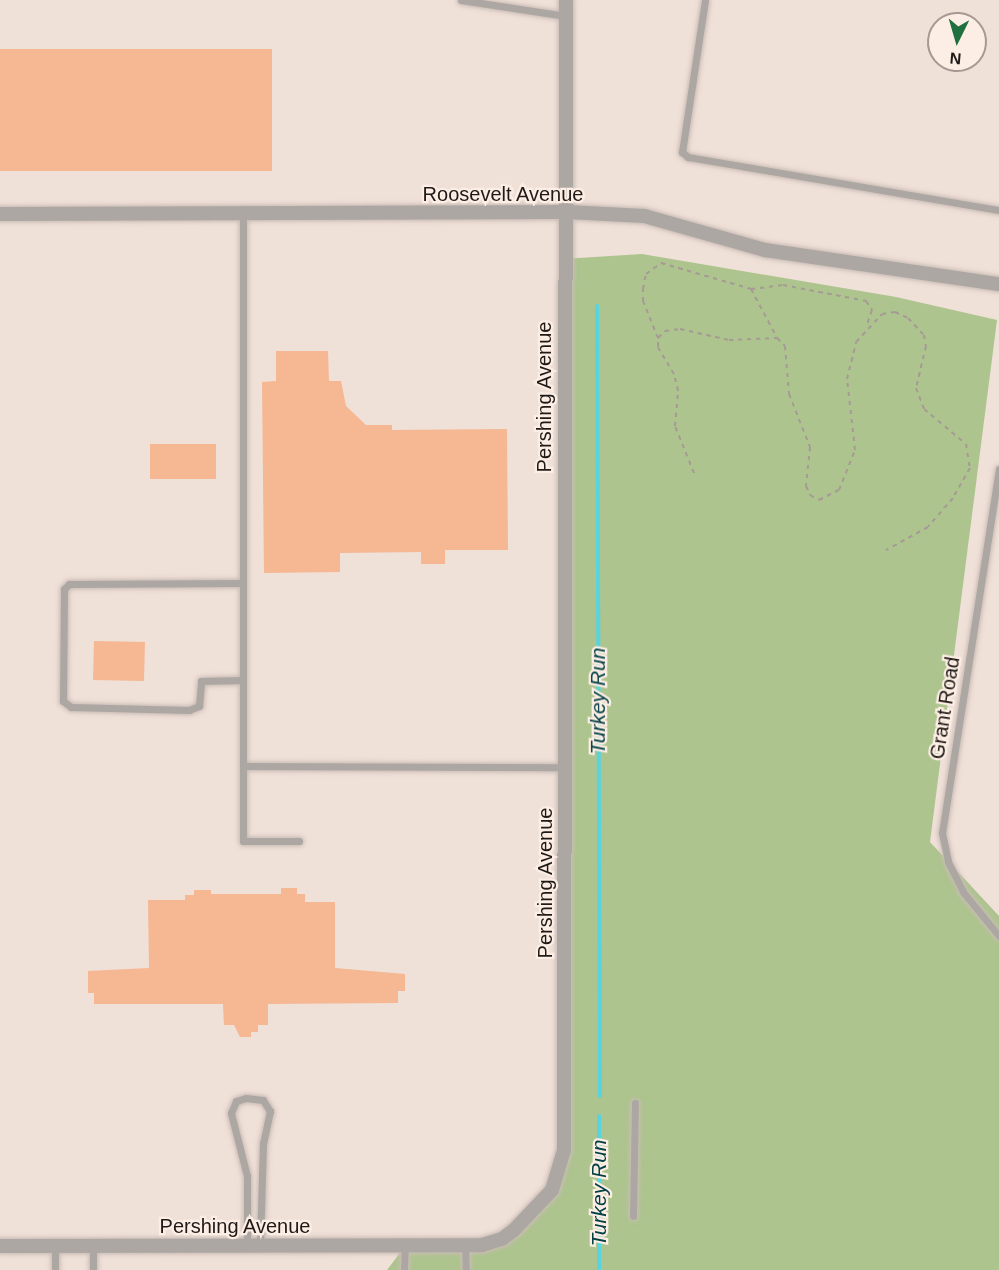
<!DOCTYPE html>
<style>
body{margin:0}
#map{position:relative;width:999px;height:1270px;overflow:hidden;background:#efe0d8;font-family:Helvetica,sans-serif}
div>[style]{position:absolute}
.green>*{inset:0;background:#adc48e}
.stream>*{height:4px;margin:-2px;padding:0 2px;transform-origin:2px;border-radius:2px;background:#57d4dd}
.building>*{inset:0;background:#f6b793}
.path>*{height:2px;margin-top:-1px;transform-origin:0;background:repeating-linear-gradient(90deg,#a59a94 0 4.5px,transparent 0 9px)}
.roads{filter:drop-shadow(0 0 2px #cabcb5) drop-shadow(0 0 2px #cabcb5)}
.lane>*{height:7px;margin:-3.5px;padding:0 3.5px;transform-origin:3.5px;border-radius:3.5px;background:#aca7a3}
.street>*{height:14px;margin:-7px;padding:0 7px;transform-origin:7px;border-radius:7px;background:#aca7a3}
span{translate:-50% -50%;white-space:nowrap;text-align:center;line-height:1.15;-webkit-text-stroke:4.5px #fdeee5;paint-order:stroke}
.street-label{font-size:20px;color:#1f1a17}
.water-label{font-size:21px;color:#044145;font-style:italic}
.north{position:absolute;left:927px;top:12px;width:60px;height:60px;box-sizing:border-box;background:#fdeee5;border:2px solid #a49993;border-radius:50%;rotate:185deg;font-size:16px;font-weight:700;line-height:24px;text-align:center;color:#1f1a17}
.north::after{content:'';display:block;margin:auto;width:21px;height:27px;background:#1f6f3f;clip-path:polygon(50% 0,100% 100%,50% 72%,0 100%)}
</style>
<div id="map">
<div class="green">
<i style="clip-path:polygon(642px 254px,896px 297px,997px 320px,930px 842px,999px 916px,999px 1270px,387px 1270px,406px 1245px,492px 1243px,557px 1178px,563px 259px)"></i>
</div>
<div class="stream">
<i style="left:597px;top:306px;width:790px;rotate:89.78deg"></i>
<i style="left:599px;top:1116px;width:154px;rotate:90deg"></i>
</div>
<div class="building">
<i style="clip-path:polygon(0 49px,272px 49px,272px 171px,0 171px)"></i>
<i style="clip-path:polygon(276px 351px,328px 351px,329px 381px,341px 381px,346px 406px,366px 425px,392px 425px,392px 430px,507px 429px,508px 550px,445px 550px,445px 564px,421px 564px,421px 552px,340px 553px,340px 572px,264px 573px,262px 382px,276px 381px)"></i>
<i style="clip-path:polygon(150px 444px,216px 444px,216px 479px,150px 479px)"></i>
<i style="clip-path:polygon(94px 641px,145px 642px,144px 681px,93px 680px)"></i>
<i style="clip-path:polygon(281px 888px,297px 888px,297px 894px,305px 894px,305px 902px,335px 902px,335px 968px,405px 974px,405px 991px,398px 991px,398px 1003px,268px 1004px,268px 1025px,258px 1025px,258px 1032px,251px 1032px,251px 1037px,240px 1037px,234px 1025px,224px 1025px,223px 1004px,94px 1004px,94px 993px,88px 993px,88px 971px,149px 968px,148px 900px,185px 900px,185px 895px,194px 895px,194px 890px,211px 890px,211px 894px,281px 894px)"></i>
</div>
<div class="path">
<i style="left:751px;top:289px;width:32px;rotate:-7deg"></i>
<i style="left:783px;top:285px;width:85px;rotate:10.9deg"></i>
<i style="left:866px;top:301px;width:11px;rotate:56deg"></i>
<i style="left:872px;top:310px;width:18px;rotate:109deg"></i>
<i style="left:658px;top:338px;width:40px;rotate:-112deg"></i>
<i style="left:643px;top:301px;width:12px;rotate:-90deg"></i>
<i style="left:643px;top:289px;width:15px;rotate:-79deg"></i>
<i style="left:646px;top:274px;width:19px;rotate:-36deg"></i>
<i style="left:661px;top:263px;width:94px;rotate:16.1deg"></i>
<i style="left:751px;top:289px;width:55px;rotate:62deg"></i>
<i style="left:694px;top:473px;width:51px;rotate:-112deg"></i>
<i style="left:675px;top:426px;width:35px;rotate:-85deg"></i>
<i style="left:678px;top:391px;width:17px;rotate:-103deg"></i>
<i style="left:674px;top:374px;width:31px;rotate:-121deg"></i>
<i style="left:658px;top:347px;width:9px;rotate:-90deg"></i>
<i style="left:658px;top:338px;width:10px;rotate:-45deg"></i>
<i style="left:665px;top:331px;width:15px;rotate:-8deg"></i>
<i style="left:680px;top:329px;width:50px;rotate:12.7deg"></i>
<i style="left:729px;top:340px;width:48px;rotate:-2.4deg"></i>
<i style="left:777px;top:338px;width:11px;rotate:45deg"></i>
<i style="left:785px;top:346px;width:48px;rotate:85.2deg"></i>
<i style="left:789px;top:394px;width:57px;rotate:68.4deg"></i>
<i style="left:810px;top:447px;width:39px;rotate:96deg"></i>
<i style="left:806px;top:486px;width:10px;rotate:66deg"></i>
<i style="left:810px;top:495px;width:10px;rotate:29deg"></i>
<i style="left:819px;top:500px;width:22px;rotate:-27deg"></i>
<i style="left:839px;top:490px;width:43px;rotate:-68.2deg"></i>
<i style="left:855px;top:450px;width:71px;rotate:-96.4deg"></i>
<i style="left:847px;top:379px;width:38px;rotate:-76deg"></i>
<i style="left:856px;top:342px;width:38px;rotate:-47deg"></i>
<i style="left:882px;top:314px;width:13px;rotate:-9deg"></i>
<i style="left:895px;top:312px;width:14px;rotate:25deg"></i>
<i style="left:908px;top:318px;width:23px;rotate:47deg"></i>
<i style="left:924px;top:335px;width:11px;rotate:80deg"></i>
<i style="left:926px;top:346px;width:43px;rotate:103.4deg"></i>
<i style="left:916px;top:388px;width:22px;rotate:69deg"></i>
<i style="left:924px;top:409px;width:55px;rotate:39.8deg"></i>
<i style="left:966px;top:444px;width:24px;rotate:81deg"></i>
<i style="left:970px;top:468px;width:34px;rotate:120deg"></i>
<i style="left:953px;top:498px;width:38px;rotate:131deg"></i>
<i style="left:928px;top:527px;width:48px;rotate:151.3deg"></i>
</div>
<div class="roads">
<div class="lane">
<i style="left:461px;top:0;width:106px;rotate:8.7deg"></i>
<i style="left:705px;top:0;width:154px;rotate:98.6deg"></i>
<i style="left:682px;top:152px;width:8px;rotate:40deg"></i>
<i style="left:688px;top:157px;width:315px;rotate:9.7deg"></i>
<i style="left:243px;top:215px;width:551px;rotate:90deg"></i>
<i style="left:243px;top:766px;width:321px;rotate:0.2deg"></i>
<i style="left:999px;top:469px;width:368px;rotate:98.9deg"></i>
<i style="left:942px;top:833px;width:30px;rotate:78deg"></i>
<i style="left:948px;top:862px;width:34px;rotate:63deg"></i>
<i style="left:963px;top:892px;width:57px;rotate:50.7deg"></i>
<i style="left:243px;top:583px;width:174px;rotate:179.7deg"></i>
<i style="left:69px;top:584px;width:7px;rotate:135deg"></i>
<i style="left:64px;top:589px;width:112px;rotate:90.5deg"></i>
<i style="left:63px;top:701px;width:10px;rotate:37deg"></i>
<i style="left:71px;top:707px;width:118px;rotate:1.5deg"></i>
<i style="left:189px;top:710px;width:11px;rotate:-22deg"></i>
<i style="left:199px;top:706px;width:25px;rotate:-85deg"></i>
<i style="left:201px;top:681px;width:42px;rotate:-1.4deg"></i>
<i style="left:243px;top:766px;width:75px;rotate:90deg"></i>
<i style="left:243px;top:841px;width:56px"></i>
<i style="left:633px;top:1216px;width:113px;rotate:-89deg"></i>
<i style="left:247px;top:1245px;width:69px;rotate:-90deg"></i>
<i style="left:247px;top:1176px;width:65px;rotate:-104.3deg"></i>
<i style="left:231px;top:1113px;width:13px;rotate:-67deg"></i>
<i style="left:236px;top:1101px;width:10px;rotate:-17deg"></i>
<i style="left:246px;top:1098px;width:17px;rotate:7deg"></i>
<i style="left:263px;top:1100px;width:13px;rotate:58deg"></i>
<i style="left:270px;top:1111px;width:33px;rotate:102deg"></i>
<i style="left:263px;top:1143px;width:102px;rotate:91.7deg"></i>
<i style="left:465px;top:1245px;width:25px;rotate:88deg"></i>
<i style="left:55px;top:1270px;width:23px;rotate:-90deg"></i>
<i style="left:93px;top:1270px;width:23px;rotate:-90deg"></i>
<i style="left:404px;top:1270px;width:25px;rotate:-88deg"></i>
</div>
<div class="street">
<i style="left:0;top:214px;width:568px;rotate:-0.2deg"></i>
<i style="left:568px;top:212px;width:76px;rotate:3deg"></i>
<i style="left:644px;top:216px;width:126px;rotate:15.7deg"></i>
<i style="left:765px;top:250px;width:236px;rotate:8.3deg"></i>
<i style="left:0;top:1246px;width:482px;rotate:-0.1deg"></i>
<i style="left:482px;top:1245px;width:21px;rotate:-17deg"></i>
<i style="left:502px;top:1239px;width:15px;rotate:-37deg"></i>
<i style="left:514px;top:1230px;width:55px;rotate:-46.5deg"></i>
<i style="left:552px;top:1190px;width:42px;rotate:-73.3deg"></i>
<i style="left:564px;top:1150px;width:1150px;rotate:-89.9deg"></i>
</div>
</div>
<div class="street-label">
<span style="left:503px;top:194px">Roosevelt Avenue</span>
<span style="left:544px;top:397px;rotate:-90deg">Pershing Avenue</span>
<span style="left:945px;top:708px;rotate:-81deg">Grant Road</span>
<span style="left:545px;top:883px;rotate:-90deg">Pershing Avenue</span>
<span style="left:235px;top:1226px">Pershing Avenue</span>
</div>
<div class="water-label">
<span style="left:598px;top:701px;rotate:-90deg">Turkey Run</span>
<span style="left:599px;top:1193px;rotate:-90deg">Turkey Run</span>
</div>
<div class="north">N</div>
</div>
